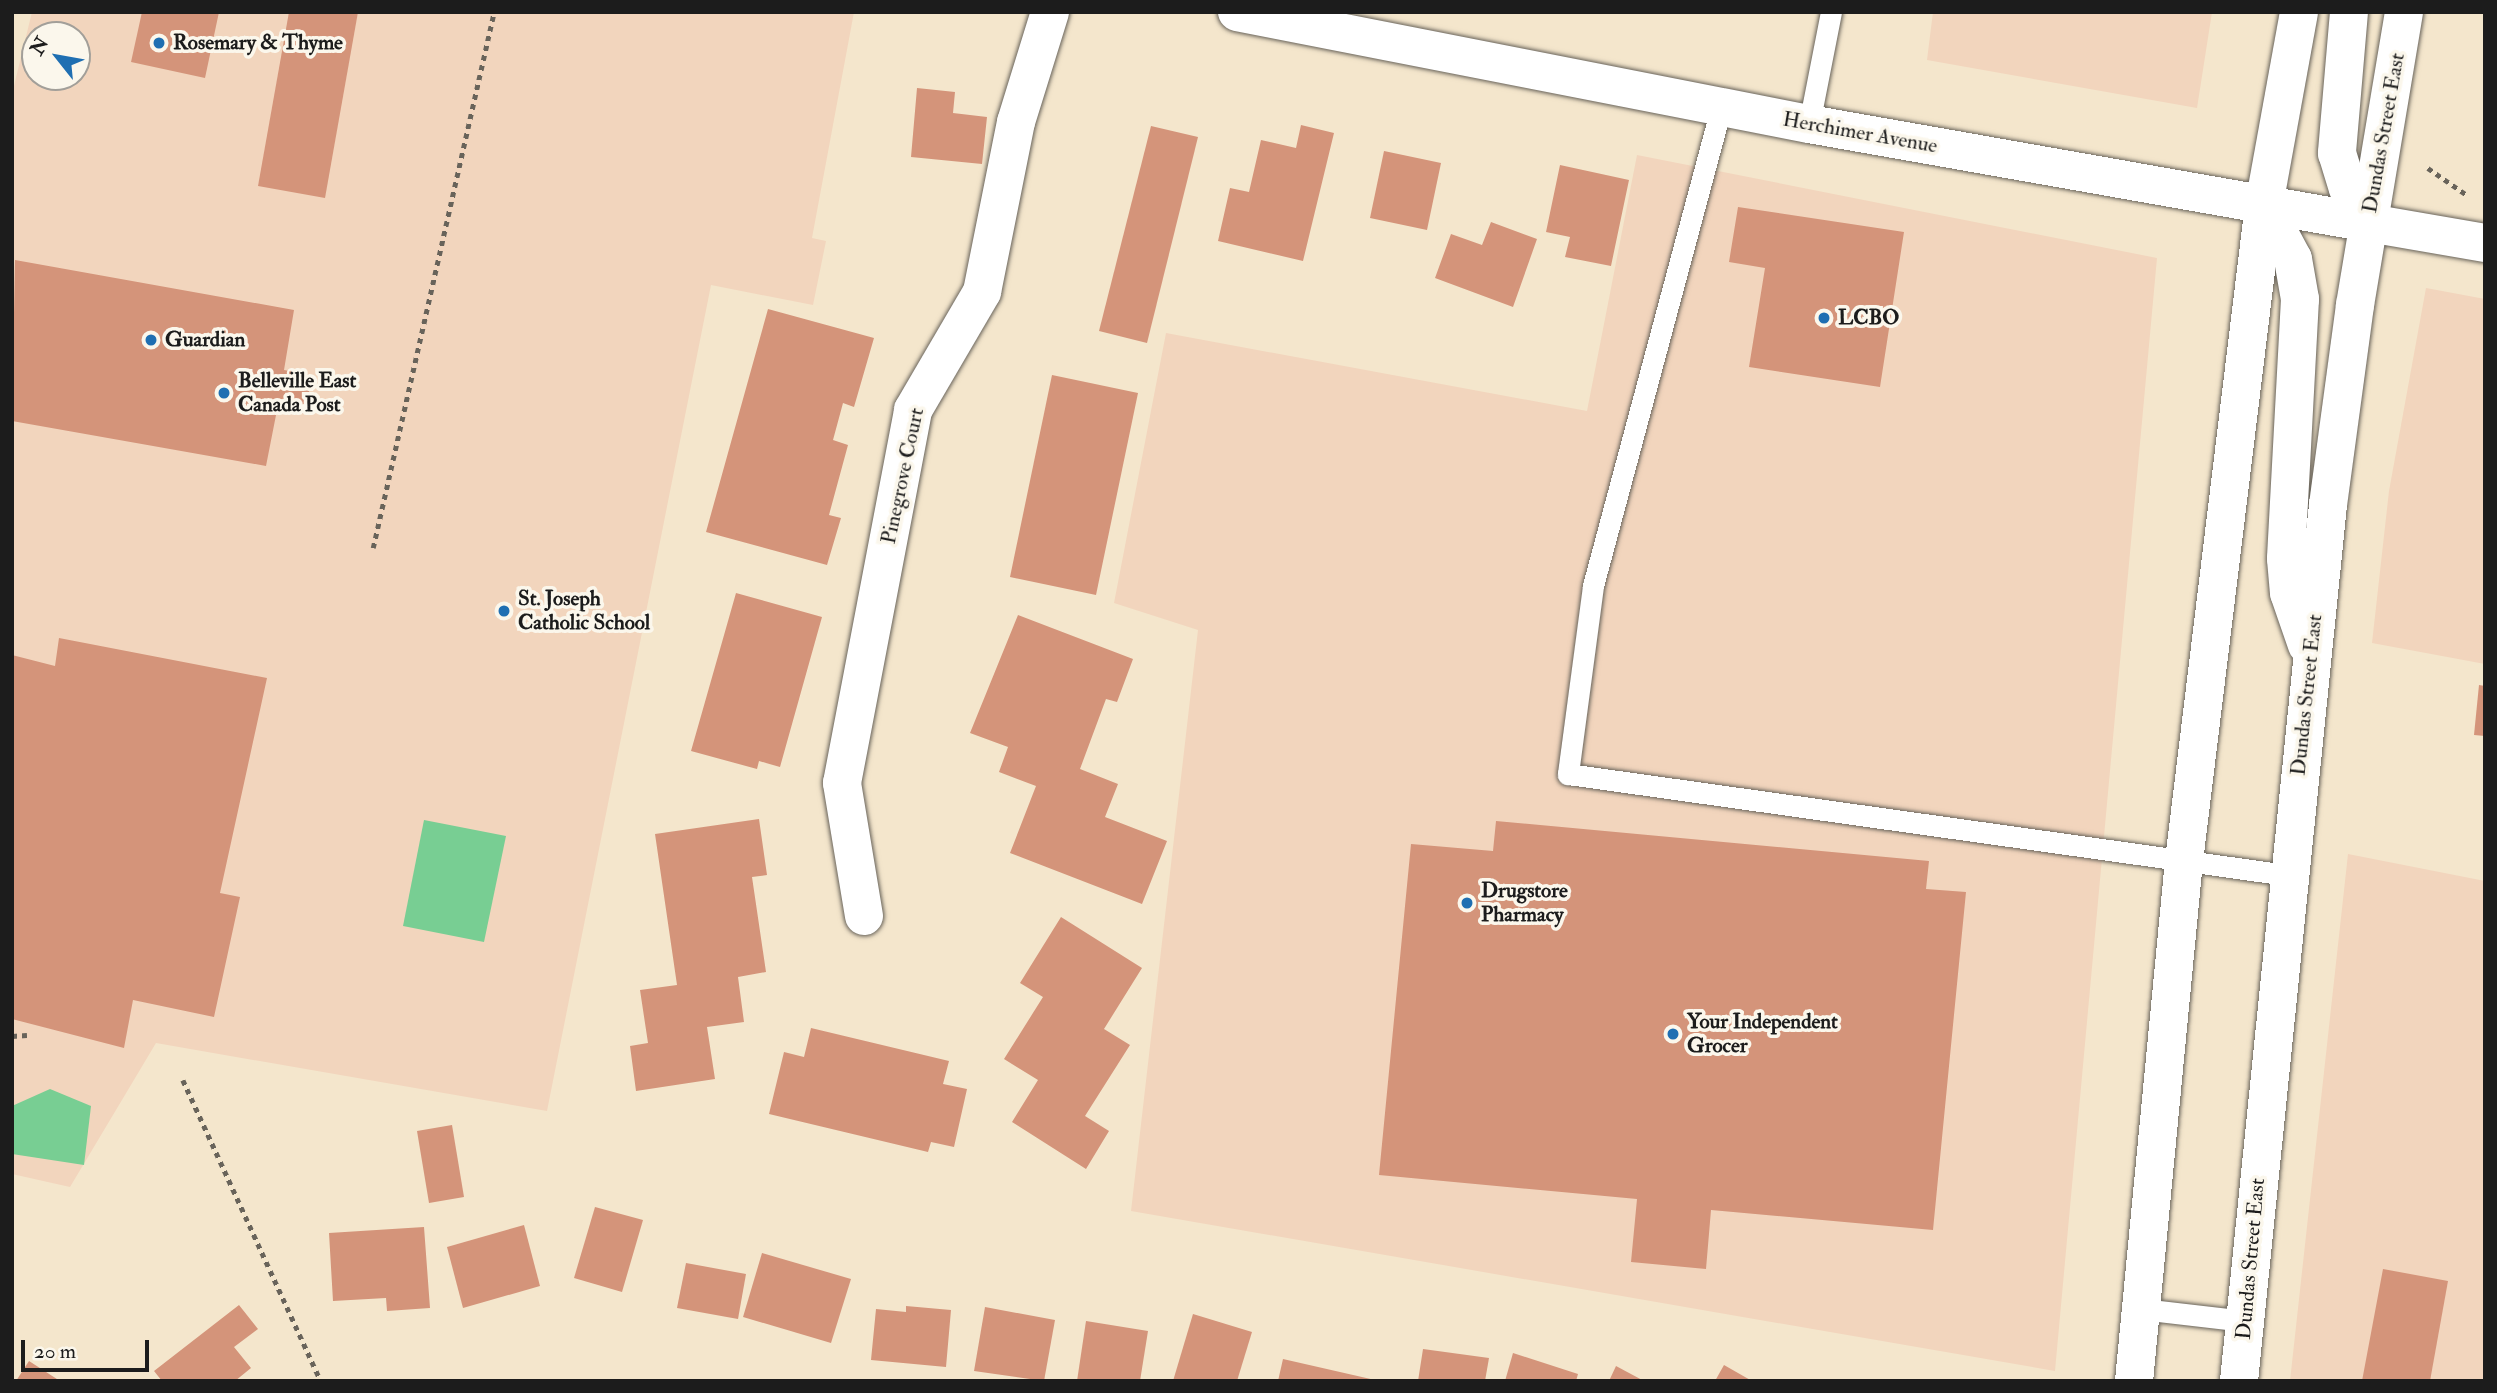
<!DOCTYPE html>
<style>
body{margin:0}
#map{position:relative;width:2497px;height:1393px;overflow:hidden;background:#f4e6cc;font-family:"IM FELL Double Pica",serif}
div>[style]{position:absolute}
.built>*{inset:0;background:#f2d5bd}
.green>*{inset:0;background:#78ce93}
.building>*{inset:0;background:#d4947a}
.path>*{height:4.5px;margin-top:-2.25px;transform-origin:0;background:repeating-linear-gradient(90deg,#68635a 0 5px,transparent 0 10px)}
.roads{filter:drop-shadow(0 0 2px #68635a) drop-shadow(0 0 2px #68635a)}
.service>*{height:21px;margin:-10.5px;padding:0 10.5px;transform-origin:10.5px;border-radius:10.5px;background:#fff}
.minor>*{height:38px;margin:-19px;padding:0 19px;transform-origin:19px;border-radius:19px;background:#fff}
.tertiary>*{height:38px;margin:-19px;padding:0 19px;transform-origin:19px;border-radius:19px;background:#fff}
.primary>*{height:38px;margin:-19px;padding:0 19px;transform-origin:19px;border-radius:19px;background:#fff}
.dots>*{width:19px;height:19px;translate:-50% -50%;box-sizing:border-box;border:4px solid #fbf7ec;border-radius:50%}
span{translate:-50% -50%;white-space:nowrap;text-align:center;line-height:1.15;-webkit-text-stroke:7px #fbf7ec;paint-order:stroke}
.poi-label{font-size:21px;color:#1c1c1c;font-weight:700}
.left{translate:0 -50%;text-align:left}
.street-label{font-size:21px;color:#1c1c1c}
.frame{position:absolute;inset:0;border:14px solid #1c1c1c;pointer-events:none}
.north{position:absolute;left:21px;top:21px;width:70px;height:70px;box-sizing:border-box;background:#fbf7ec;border:2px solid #a29f99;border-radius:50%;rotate:301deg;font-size:19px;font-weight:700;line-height:28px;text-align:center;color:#1c1c1c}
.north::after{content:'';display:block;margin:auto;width:24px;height:32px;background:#1f6fb2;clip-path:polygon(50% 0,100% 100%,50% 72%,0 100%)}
.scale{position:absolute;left:21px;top:1340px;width:128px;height:32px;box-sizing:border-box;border:4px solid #1c1c1c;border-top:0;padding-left:9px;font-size:21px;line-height:24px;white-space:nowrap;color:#1c1c1c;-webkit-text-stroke:5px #fbf7ec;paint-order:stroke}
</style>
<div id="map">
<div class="built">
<i style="clip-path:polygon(evenodd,32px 12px,854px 12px,812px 238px,826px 241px,813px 305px,711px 285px,547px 1111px,156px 1043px,70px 1187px,12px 1174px,12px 94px,32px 12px,35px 35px,77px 35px,77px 77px,35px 77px,35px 35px)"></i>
<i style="clip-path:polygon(1933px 12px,2212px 12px,2197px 108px,1927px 60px)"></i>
<i style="clip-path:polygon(1637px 155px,2157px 258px,2055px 1371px,1131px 1211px,1198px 630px,1114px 603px,1166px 333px,1587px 411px)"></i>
<i style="clip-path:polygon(2426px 288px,2485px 299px,2485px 664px,2372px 643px,2389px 491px)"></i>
<i style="clip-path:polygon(2348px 854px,2485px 881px,2485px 1381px,2290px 1381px)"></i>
</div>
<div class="green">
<i style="clip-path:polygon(424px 820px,506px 836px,484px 942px,403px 926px)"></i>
<i style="clip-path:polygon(50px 1089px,91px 1106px,84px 1165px,12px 1154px,12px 1106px)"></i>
</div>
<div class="building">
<i style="clip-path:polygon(142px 12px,219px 12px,205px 78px,131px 62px)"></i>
<i style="clip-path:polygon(289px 12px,358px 12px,325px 198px,258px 186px)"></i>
<i style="clip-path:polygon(917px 88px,955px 92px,953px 113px,987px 117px,982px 164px,911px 157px)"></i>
<i style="clip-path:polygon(1301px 125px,1334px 133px,1303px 261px,1218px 241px,1230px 188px,1249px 192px,1261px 140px,1296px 148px)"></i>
<i style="clip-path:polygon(1151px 126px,1198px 137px,1147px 343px,1099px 331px)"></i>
<i style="clip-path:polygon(1384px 151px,1441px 163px,1427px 230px,1370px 218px)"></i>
<i style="clip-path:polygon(1560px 165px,1629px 180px,1611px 266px,1565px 257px,1570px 237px,1546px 232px)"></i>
<i style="clip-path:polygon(1738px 207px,1904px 232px,1880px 387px,1749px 367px,1765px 268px,1729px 262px)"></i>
<i style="clip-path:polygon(1491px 222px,1537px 239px,1513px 307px,1435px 278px,1451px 234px,1482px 245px)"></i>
<i style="clip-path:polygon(15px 260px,294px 310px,284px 370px,312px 375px,305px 414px,277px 410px,266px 466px,12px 421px)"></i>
<i style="clip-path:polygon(768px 309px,874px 338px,854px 407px,843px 403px,833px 440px,848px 445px,829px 515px,841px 518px,827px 565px,706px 532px)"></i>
<i style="clip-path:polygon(1052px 375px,1138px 393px,1096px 595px,1010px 577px)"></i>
<i style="clip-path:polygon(736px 593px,822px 617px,780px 767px,759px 761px,757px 769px,691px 751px)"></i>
<i style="clip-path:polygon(1018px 615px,1133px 659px,1117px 702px,1106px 699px,1080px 769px,1118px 784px,1105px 817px,1167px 841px,1142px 904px,1010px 853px,1036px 786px,999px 772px,1008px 747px,970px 733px)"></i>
<i style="clip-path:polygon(59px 638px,267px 678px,220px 893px,240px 897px,214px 1017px,133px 1000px,124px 1048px,12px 1019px,12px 655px,55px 666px)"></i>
<i style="clip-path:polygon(2479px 685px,2485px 686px,2485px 736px,2474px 735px)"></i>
<i style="clip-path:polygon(759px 819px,767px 875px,752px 877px,766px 972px,738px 977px,744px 1022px,707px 1027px,715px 1079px,636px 1091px,630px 1046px,648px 1043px,640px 990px,677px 985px,655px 834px)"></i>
<i style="clip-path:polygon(1496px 821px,1929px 861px,1926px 889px,1966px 892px,1933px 1230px,1711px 1210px,1706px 1269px,1631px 1262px,1637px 1199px,1379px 1175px,1411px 844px,1493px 851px)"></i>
<i style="clip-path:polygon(1061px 917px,1142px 968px,1104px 1029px,1130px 1045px,1085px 1116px,1109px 1131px,1086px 1169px,1012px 1122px,1038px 1080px,1004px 1059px,1043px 997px,1020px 983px)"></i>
<i style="clip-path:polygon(811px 1028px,949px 1061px,943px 1084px,967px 1089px,954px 1147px,931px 1142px,928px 1152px,769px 1114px,784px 1052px,804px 1057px)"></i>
<i style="clip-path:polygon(452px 1125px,464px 1197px,429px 1203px,417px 1131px)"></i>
<i style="clip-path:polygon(595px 1207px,643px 1220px,622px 1292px,574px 1278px)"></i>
<i style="clip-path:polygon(524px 1225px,540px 1286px,463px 1308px,447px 1247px)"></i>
<i style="clip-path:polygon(424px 1227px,430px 1308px,387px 1311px,386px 1298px,333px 1301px,329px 1233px)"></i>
<i style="clip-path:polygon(762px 1253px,851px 1279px,831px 1343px,743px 1317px)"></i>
<i style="clip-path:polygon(686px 1263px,746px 1274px,738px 1319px,677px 1308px)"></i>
<i style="clip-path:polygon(2383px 1269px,2448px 1281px,2430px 1381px,2362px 1381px)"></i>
<i style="clip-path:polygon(239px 1305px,258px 1329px,234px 1347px,251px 1368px,235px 1381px,162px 1381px,154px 1371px)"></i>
<i style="clip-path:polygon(906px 1306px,951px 1310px,946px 1367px,871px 1360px,876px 1309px,906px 1312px)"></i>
<i style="clip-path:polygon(985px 1307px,1055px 1320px,1044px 1381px,974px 1371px)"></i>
<i style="clip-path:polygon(1193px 1314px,1252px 1332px,1237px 1381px,1173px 1381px)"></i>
<i style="clip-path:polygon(1086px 1321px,1148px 1331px,1140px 1381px,1077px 1381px)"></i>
<i style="clip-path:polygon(1423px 1349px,1489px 1358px,1485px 1381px,1418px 1381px)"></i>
<i style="clip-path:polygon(1513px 1353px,1578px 1374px,1576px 1381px,1505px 1381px)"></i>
<i style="clip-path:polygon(1283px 1359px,1375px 1380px,1375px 1381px,1278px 1381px)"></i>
<i style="clip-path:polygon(29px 1361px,60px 1381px,16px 1381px)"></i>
<i style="clip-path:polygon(1724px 1365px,1752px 1381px,1715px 1381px)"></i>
<i style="clip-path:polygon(1616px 1366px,1644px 1381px,1609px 1381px)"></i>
</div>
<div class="path">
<i style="left:2428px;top:168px;width:47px;rotate:34.7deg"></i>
<i style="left:373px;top:548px;width:549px;rotate:-77.28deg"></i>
<i style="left:12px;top:1036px;width:15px;rotate:-4deg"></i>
<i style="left:183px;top:1080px;width:331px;rotate:65.4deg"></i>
</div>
<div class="roads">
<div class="service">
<i style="left:1721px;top:108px;width:495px;rotate:105deg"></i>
<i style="left:1593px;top:586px;width:190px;rotate:97.6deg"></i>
<i style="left:1568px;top:774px;width:726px;rotate:8deg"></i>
<i style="left:1809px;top:124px;width:114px;rotate:-78.9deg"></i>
<i style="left:2141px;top:1309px;width:105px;rotate:6.6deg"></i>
</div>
<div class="minor">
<i style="left:2369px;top:223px;width:118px;rotate:9.8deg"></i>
<i style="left:864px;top:916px;width:135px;rotate:-99.4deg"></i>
<i style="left:842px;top:783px;width:380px;rotate:-79.2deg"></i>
<i style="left:913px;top:410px;width:137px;rotate:-59.7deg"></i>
<i style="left:982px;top:292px;width:173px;rotate:-78.7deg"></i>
<i style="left:1016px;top:122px;width:115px;rotate:-72.8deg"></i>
</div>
<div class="tertiary">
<i style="left:1237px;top:12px;width:583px;rotate:11.08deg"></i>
<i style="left:1809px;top:124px;width:569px;rotate:10.03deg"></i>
</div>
<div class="primary">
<i style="left:2349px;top:12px;width:142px;rotate:94.9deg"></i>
<i style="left:2337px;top:153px;width:37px;rotate:73deg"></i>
<i style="left:2348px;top:188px;width:41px;rotate:59deg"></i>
<i style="left:2264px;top:205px;width:61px;rotate:61.8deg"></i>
<i style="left:2293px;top:259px;width:41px;rotate:80.1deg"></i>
<i style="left:2300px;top:299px;width:260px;rotate:93.1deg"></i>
<i style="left:2286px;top:559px;width:34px;rotate:85deg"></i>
<i style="left:2289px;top:593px;width:55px;rotate:70.9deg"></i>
<i style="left:2134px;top:1381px;width:522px;rotate:-84.51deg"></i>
<i style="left:2184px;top:861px;width:661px;rotate:-83.05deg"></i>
<i style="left:2264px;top:205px;width:196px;rotate:-79.7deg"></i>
<i style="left:2239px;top:1381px;width:881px;rotate:-84.2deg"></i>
<i style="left:2328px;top:505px;width:202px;rotate:-82.3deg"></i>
<i style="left:2355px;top:305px;width:297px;rotate:-80.5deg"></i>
</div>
</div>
<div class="dots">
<i style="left:159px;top:43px;background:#1f6fb2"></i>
<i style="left:1824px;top:318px;background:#1f6fb2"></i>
<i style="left:151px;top:340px;background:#1f6fb2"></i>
<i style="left:224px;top:393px;background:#1f6fb2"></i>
<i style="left:504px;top:611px;background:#1f6fb2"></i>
<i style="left:1467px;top:903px;background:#1f6fb2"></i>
<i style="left:1673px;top:1034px;background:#1f6fb2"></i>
</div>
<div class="poi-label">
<span class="left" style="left:173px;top:43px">Rosemary &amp; Thyme</span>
<span class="left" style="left:1838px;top:318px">LCBO</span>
<span class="left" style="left:165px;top:340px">Guardian</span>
<span class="left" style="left:238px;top:393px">Belleville East<br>Canada Post</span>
<span class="left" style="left:518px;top:611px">St. Joseph<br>Catholic School</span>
<span class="left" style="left:1481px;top:903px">Drugstore<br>Pharmacy</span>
<span class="left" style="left:1687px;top:1034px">Your Independent<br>Grocer</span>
</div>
<div class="street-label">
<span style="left:1860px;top:133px;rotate:10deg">Herchimer Avenue</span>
<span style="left:2384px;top:133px;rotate:-80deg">Dundas Street East</span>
<span style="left:903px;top:476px;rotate:-78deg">Pinegrove Court</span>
<span style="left:2307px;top:695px;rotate:-84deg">Dundas Street East</span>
<span style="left:2251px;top:1259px;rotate:-85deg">Dundas Street East</span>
</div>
<div class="frame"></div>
<div class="north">N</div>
<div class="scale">20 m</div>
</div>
